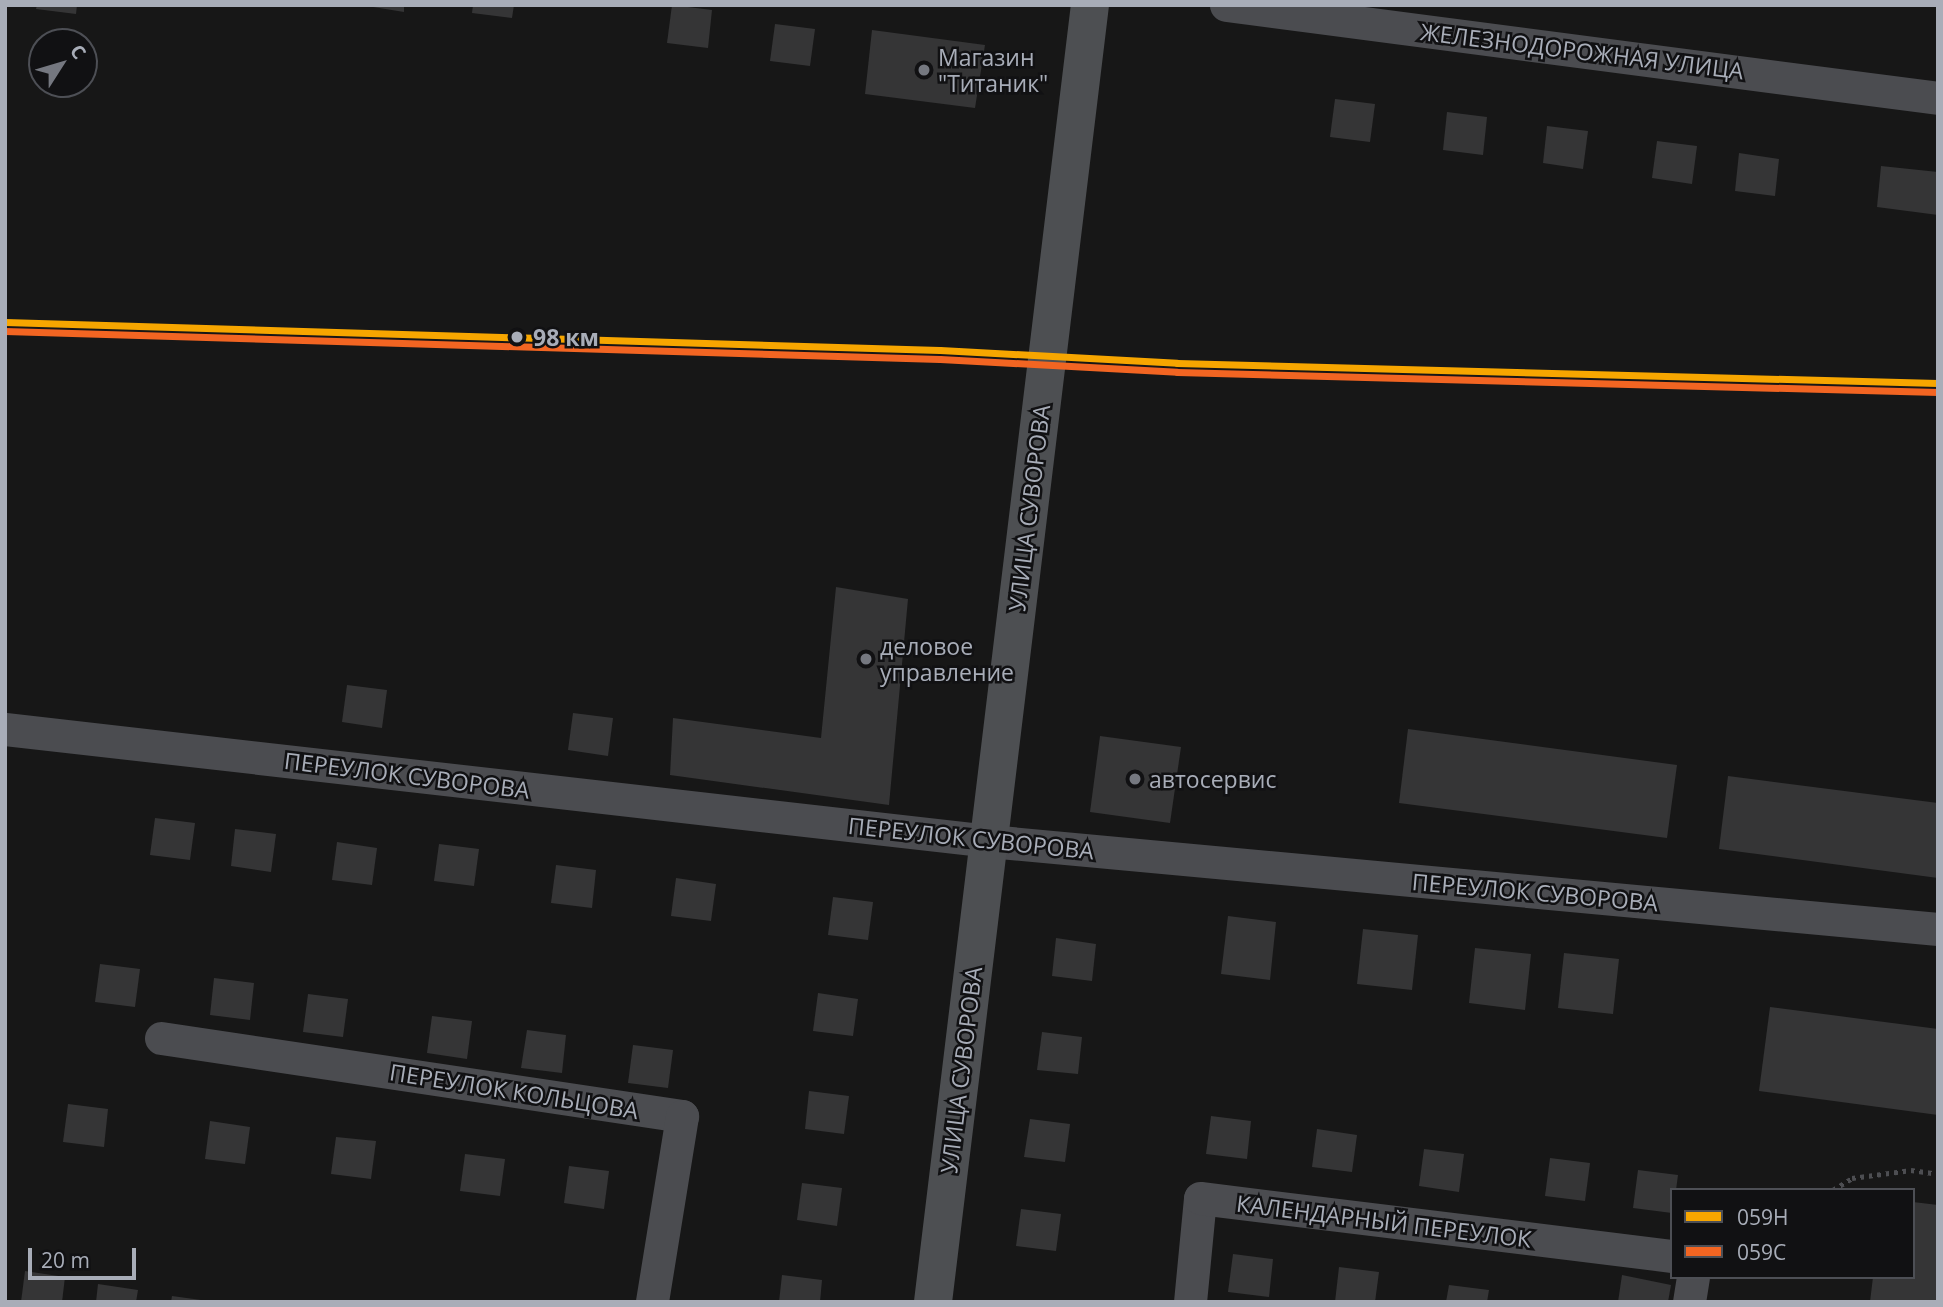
<!DOCTYPE html>
<meta charset="utf-8">
<style>
body{margin:0}
#map{position:relative;width:1943px;height:1307px;overflow:hidden;background:#171717;font-family:"Open Sans",sans-serif}
div>[style]{position:absolute}
.building>*{inset:0;background:#353536}
.path>*{height:4.5px;margin-top:-2.25px;transform-origin:0;background:repeating-linear-gradient(90deg,#4d4e52 0 3.5px,transparent 0 8.5px)}
.street>*{height:33px;margin:-16.5px;padding:0 16.5px;transform-origin:16.5px;border-radius:16.5px;background:#4b4c50}
.primary>*{height:38px;margin:-19px;padding:0 19px;transform-origin:19px;border-radius:19px;background:#4d4f52}
.rail-1>*{height:7px;margin:-3.5px;padding:0 3.5px;transform-origin:3.5px;border-radius:3.5px;background:#f7a600}
.rail-2>*{height:7px;margin:-3.5px;padding:0 3.5px;transform-origin:3.5px;border-radius:3.5px;background:#f26522}
.dots>*{width:19px;height:19px;translate:-50% -50%;box-sizing:border-box;border:4px solid #111113;border-radius:50%}
span{translate:-50% -50%;white-space:nowrap;text-align:center;line-height:1.15;-webkit-text-stroke:5px #111113;paint-order:stroke}
.street-label{font-size:23px;color:#a8adb8}
.poi-label{font-size:23px;color:#a8adb8}
.left{translate:0 -50%;text-align:left}
.stop-label{font-size:23px;color:#a8adb8;font-weight:700}
.frame{position:absolute;inset:0;border:7px solid #a8adb8;pointer-events:none}
.legend{position:absolute;left:1670px;top:1188px;width:245px;height:91px;box-sizing:border-box;background:#111113;border:2px solid #4d4f55;margin:0;padding:9px 12px;list-style:none;font-size:21px;color:#a8adb8}
.legend li{display:flex;align-items:center;gap:14px;height:35px}
.legend b{width:35px;border:2px solid #4d4f55}
.north{position:absolute;left:28px;top:28px;width:70px;height:70px;box-sizing:border-box;background:#111113;border:2px solid #4d4f55;border-radius:50%;rotate:53deg;font-size:19px;font-weight:700;line-height:28px;text-align:center;color:#a8adb8}
.north::after{content:'';display:block;margin:auto;width:24px;height:32px;background:#757880;clip-path:polygon(50% 0,100% 100%,50% 72%,0 100%)}
.scale{position:absolute;left:28px;top:1248px;width:108px;height:32px;box-sizing:border-box;border:4px solid #a8adb8;border-top:0;padding-left:9px;font-size:21px;line-height:24px;white-space:nowrap;color:#a8adb8;-webkit-text-stroke:5px #111113;paint-order:stroke}
</style>
<div id="map">
<div class="building">
<i style="clip-path:polygon(37px 5px,77px 5px,76px 14px,36px 9px)"></i>
<i style="clip-path:polygon(361px 5px,404px 5px,404px 12px)"></i>
<i style="clip-path:polygon(473px 5px,514px 5px,512px 18px,472px 13px)"></i>
<i style="clip-path:polygon(672px 5px,712px 10px,708px 48px,667px 43px)"></i>
<i style="clip-path:polygon(775px 24px,815px 29px,810px 66px,770px 61px)"></i>
<i style="clip-path:polygon(872px 30px,985px 45px,975px 108px,865px 94px)"></i>
<i style="clip-path:polygon(1335px 99px,1375px 104px,1370px 142px,1330px 137px)"></i>
<i style="clip-path:polygon(1447px 112px,1487px 117px,1483px 155px,1443px 150px)"></i>
<i style="clip-path:polygon(1547px 126px,1588px 131px,1583px 169px,1543px 163px)"></i>
<i style="clip-path:polygon(1657px 141px,1697px 146px,1692px 184px,1652px 178px)"></i>
<i style="clip-path:polygon(1739px 153px,1779px 159px,1775px 196px,1735px 191px)"></i>
<i style="clip-path:polygon(1881px 166px,1938px 172px,1938px 215px,1877px 207px)"></i>
<i style="clip-path:polygon(836px 587px,908px 599px,889px 805px,670px 775px,673px 718px,821px 738px)"></i>
<i style="clip-path:polygon(347px 685px,387px 690px,382px 728px,342px 722px)"></i>
<i style="clip-path:polygon(573px 713px,613px 718px,608px 756px,568px 750px)"></i>
<i style="clip-path:polygon(1408px 729px,1677px 765px,1667px 838px,1399px 803px)"></i>
<i style="clip-path:polygon(1100px 736px,1181px 747px,1170px 823px,1090px 812px)"></i>
<i style="clip-path:polygon(1728px 776px,1938px 803px,1938px 878px,1719px 849px)"></i>
<i style="clip-path:polygon(155px 818px,195px 823px,190px 860px,150px 855px)"></i>
<i style="clip-path:polygon(235px 829px,276px 834px,271px 872px,231px 866px)"></i>
<i style="clip-path:polygon(337px 842px,377px 848px,372px 885px,332px 880px)"></i>
<i style="clip-path:polygon(439px 844px,479px 849px,474px 886px,434px 881px)"></i>
<i style="clip-path:polygon(556px 865px,596px 870px,592px 908px,551px 903px)"></i>
<i style="clip-path:polygon(676px 878px,716px 884px,711px 921px,671px 916px)"></i>
<i style="clip-path:polygon(833px 897px,873px 902px,868px 940px,828px 935px)"></i>
<i style="clip-path:polygon(1228px 916px,1276px 922px,1270px 980px,1221px 974px)"></i>
<i style="clip-path:polygon(1363px 929px,1418px 935px,1412px 990px,1357px 984px)"></i>
<i style="clip-path:polygon(1056px 938px,1096px 944px,1092px 981px,1052px 976px)"></i>
<i style="clip-path:polygon(1475px 948px,1531px 954px,1525px 1010px,1469px 1003px)"></i>
<i style="clip-path:polygon(1564px 953px,1619px 959px,1613px 1014px,1558px 1008px)"></i>
<i style="clip-path:polygon(100px 964px,140px 969px,135px 1007px,95px 1002px)"></i>
<i style="clip-path:polygon(214px 978px,254px 983px,250px 1020px,210px 1015px)"></i>
<i style="clip-path:polygon(818px 993px,858px 999px,853px 1036px,813px 1031px)"></i>
<i style="clip-path:polygon(308px 994px,348px 999px,343px 1037px,303px 1032px)"></i>
<i style="clip-path:polygon(1770px 1007px,1938px 1029px,1938px 1115px,1759px 1091px)"></i>
<i style="clip-path:polygon(432px 1016px,472px 1021px,467px 1059px,427px 1053px)"></i>
<i style="clip-path:polygon(527px 1030px,566px 1035px,562px 1073px,521px 1068px)"></i>
<i style="clip-path:polygon(1042px 1032px,1082px 1037px,1078px 1074px,1037px 1070px)"></i>
<i style="clip-path:polygon(633px 1045px,673px 1050px,668px 1088px,628px 1083px)"></i>
<i style="clip-path:polygon(809px 1091px,849px 1096px,844px 1134px,805px 1129px)"></i>
<i style="clip-path:polygon(68px 1104px,108px 1109px,104px 1147px,63px 1142px)"></i>
<i style="clip-path:polygon(1211px 1116px,1251px 1121px,1247px 1159px,1206px 1154px)"></i>
<i style="clip-path:polygon(1030px 1119px,1070px 1124px,1065px 1162px,1024px 1157px)"></i>
<i style="clip-path:polygon(210px 1121px,250px 1127px,245px 1164px,205px 1159px)"></i>
<i style="clip-path:polygon(1317px 1129px,1357px 1135px,1352px 1172px,1312px 1167px)"></i>
<i style="clip-path:polygon(336px 1137px,376px 1141px,371px 1179px,331px 1174px)"></i>
<i style="clip-path:polygon(1424px 1149px,1464px 1154px,1459px 1192px,1419px 1186px)"></i>
<i style="clip-path:polygon(465px 1154px,505px 1159px,500px 1196px,460px 1191px)"></i>
<i style="clip-path:polygon(1550px 1158px,1590px 1163px,1585px 1201px,1545px 1196px)"></i>
<i style="clip-path:polygon(569px 1166px,609px 1171px,604px 1209px,564px 1203px)"></i>
<i style="clip-path:polygon(1638px 1170px,1678px 1175px,1676px 1190px,1672px 1190px,1672px 1213px,1633px 1208px)"></i>
<i style="clip-path:polygon(802px 1183px,842px 1188px,837px 1226px,797px 1220px)"></i>
<i style="clip-path:polygon(1913px 1202px,1938px 1205px,1938px 1302px,1870px 1302px,1873px 1277px,1913px 1277px)"></i>
<i style="clip-path:polygon(1021px 1209px,1061px 1214px,1056px 1251px,1016px 1246px)"></i>
<i style="clip-path:polygon(1233px 1254px,1273px 1259px,1269px 1297px,1228px 1292px)"></i>
<i style="clip-path:polygon(1339px 1267px,1379px 1272px,1375px 1302px,1335px 1302px)"></i>
<i style="clip-path:polygon(25px 1271px,65px 1277px,62px 1302px,21px 1302px)"></i>
<i style="clip-path:polygon(782px 1275px,822px 1280px,820px 1302px,779px 1302px)"></i>
<i style="clip-path:polygon(1622px 1275px,1671px 1285px,1668px 1302px,1618px 1302px)"></i>
<i style="clip-path:polygon(98px 1284px,138px 1290px,136px 1302px,96px 1302px)"></i>
<i style="clip-path:polygon(1449px 1285px,1489px 1290px,1487px 1302px,1446px 1302px)"></i>
<i style="clip-path:polygon(172px 1296px,201px 1300px,201px 1302px,171px 1302px)"></i>
</div>
<div class="path">
<i style="left:1833px;top:1190px;width:22px;rotate:-32deg"></i>
<i style="left:1852px;top:1178px;width:60px;rotate:-7.7deg"></i>
<i style="left:1911px;top:1170px;width:27px;rotate:8deg"></i>
</div>
<div class="street">
<i style="left:1226px;top:5px;width:718px;rotate:7.44deg"></i>
<i style="left:5px;top:729px;width:990px;rotate:6.49deg"></i>
<i style="left:989px;top:841px;width:953px;rotate:5.3deg"></i>
<i style="left:161px;top:1038px;width:527px;rotate:8.51deg"></i>
<i style="left:682px;top:1116px;width:188px;rotate:99.2deg"></i>
<i style="left:1190px;top:1302px;width:104px;rotate:-84.5deg"></i>
<i style="left:1200px;top:1198px;width:476px;rotate:7deg"></i>
<i style="left:1689px;top:1302px;width:25px;rotate:-81deg"></i>
</div>
<div class="primary">
<i style="left:933px;top:1302px;width:1306px;rotate:-83.1deg"></i>
</div>
<div class="rail-1">
<i style="left:5px;top:322px;width:935px;rotate:1.72deg"></i>
<i style="left:940px;top:350px;width:237px;rotate:3.1deg"></i>
<i style="left:1177px;top:363px;width:761px;rotate:1.51deg"></i>
</div>
<div class="rail-2">
<i style="left:5px;top:331px;width:935px;rotate:1.72deg"></i>
<i style="left:940px;top:359px;width:237px;rotate:3.1deg"></i>
<i style="left:1177px;top:372px;width:761px;rotate:1.51deg"></i>
</div>
<div class="dots">
<i style="left:924px;top:70px;background:#757880"></i>
<i style="left:517px;top:337px;background:#a8adb8"></i>
<i style="left:866px;top:659px;background:#757880"></i>
<i style="left:1135px;top:779px;background:#757880"></i>
</div>
<div class="street-label">
<span style="left:1582px;top:51px;rotate:7deg">ЖЕЛЕЗНОДОРОЖНАЯ УЛИЦА</span>
<span style="left:1029px;top:508px;rotate:-83deg">УЛИЦА СУВОРОВА</span>
<span style="left:407px;top:775px;rotate:7deg">ПЕРЕУЛОК СУВОРОВА</span>
<span style="left:971px;top:838px;rotate:6deg">ПЕРЕУЛОК СУВОРОВА</span>
<span style="left:1535px;top:892px;rotate:5deg">ПЕРЕУЛОК СУВОРОВА</span>
<span style="left:961px;top:1070px;rotate:-83deg">УЛИЦА СУВОРОВА</span>
<span style="left:514px;top:1091px;rotate:9deg">ПЕРЕУЛОК КОЛЬЦОВА</span>
<span style="left:1384px;top:1221px;rotate:7deg">КАЛЕНДАРНЫЙ ПЕРЕУЛОК</span>
</div>
<div class="poi-label">
<span class="left" style="left:938px;top:70px">Магазин<br>"Титаник"</span>
<span class="left" style="left:880px;top:659px">деловое<br>управление</span>
<span class="left" style="left:1149px;top:779px">автосервис</span>
</div>
<div class="stop-label">
<span class="left" style="left:533px;top:337px">98 км</span>
</div>
<div class="frame"></div>
<ul class="legend">
<li><b style="height:9px;background:#f7a600"></b>059Н</li>
<li><b style="height:9px;background:#f26522"></b>059С</li>
</ul>
<div class="north">С</div>
<div class="scale">20 m</div>
</div>
